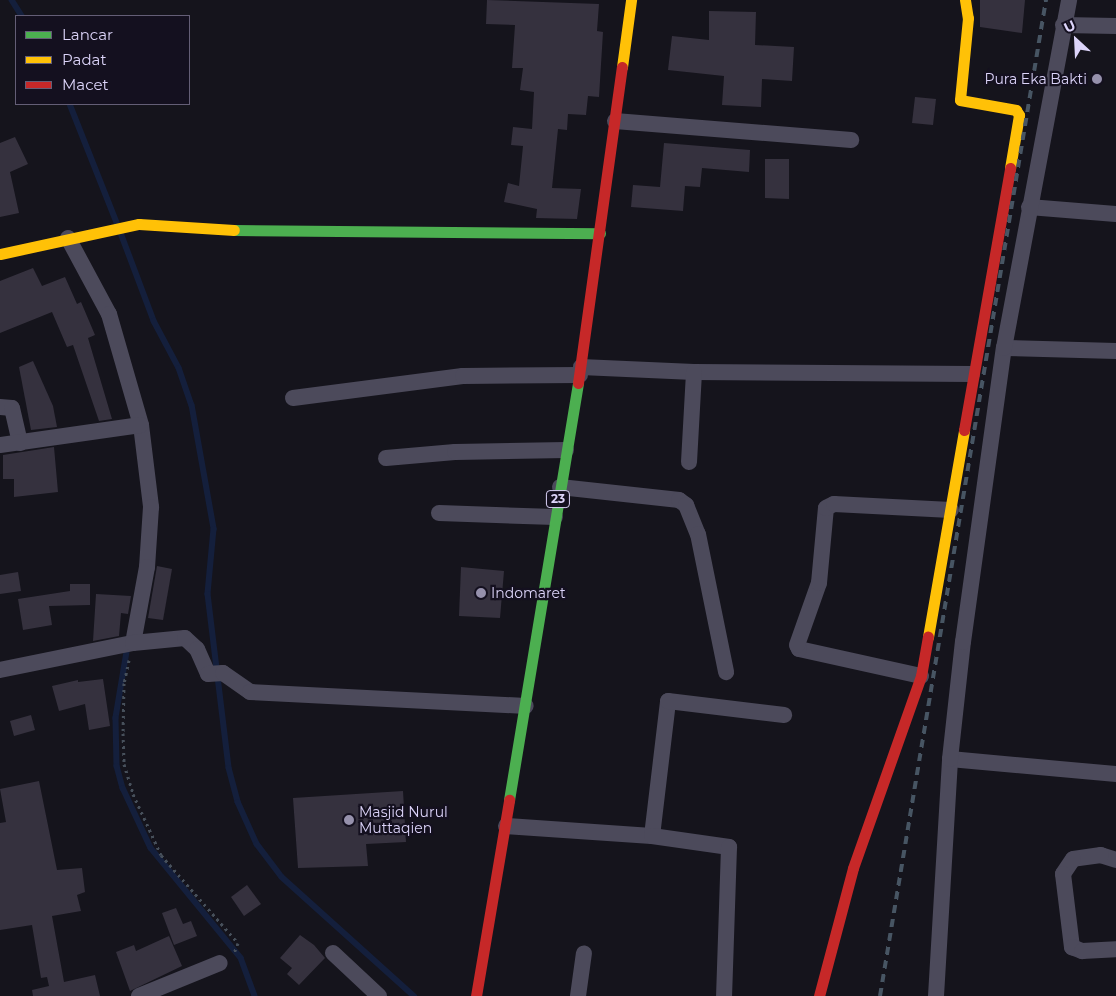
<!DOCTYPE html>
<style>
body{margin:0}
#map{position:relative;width:1116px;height:996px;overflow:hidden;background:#15141c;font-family:Montserrat,sans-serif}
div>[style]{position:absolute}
.stream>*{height:5.5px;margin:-2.75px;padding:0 2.75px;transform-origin:2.75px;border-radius:2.75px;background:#141f3c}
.building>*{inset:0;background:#35313e}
.path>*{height:3px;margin-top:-1.5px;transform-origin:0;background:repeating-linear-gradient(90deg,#47505b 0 2.5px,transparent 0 6.5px)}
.street>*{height:16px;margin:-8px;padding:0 8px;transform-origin:8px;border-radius:8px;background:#4c4a5b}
.fast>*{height:11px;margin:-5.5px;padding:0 5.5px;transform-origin:5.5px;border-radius:5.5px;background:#4caf50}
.slow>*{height:11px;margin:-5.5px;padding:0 5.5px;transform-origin:5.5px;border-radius:5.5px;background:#ffc107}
.jam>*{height:11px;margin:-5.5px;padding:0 5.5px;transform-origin:5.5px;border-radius:5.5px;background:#c62828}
.rail>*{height:4px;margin-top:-2px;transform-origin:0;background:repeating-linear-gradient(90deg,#475563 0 8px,transparent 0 14px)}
.dots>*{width:14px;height:14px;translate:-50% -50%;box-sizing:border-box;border:2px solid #14101f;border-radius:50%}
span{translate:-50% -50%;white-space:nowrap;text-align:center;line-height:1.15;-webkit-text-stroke:4.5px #14101f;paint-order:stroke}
.shield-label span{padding:1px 4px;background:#14101f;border:1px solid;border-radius:4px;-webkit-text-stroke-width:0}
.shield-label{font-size:12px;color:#dcd4f9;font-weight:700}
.poi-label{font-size:14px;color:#dcd4f9}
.right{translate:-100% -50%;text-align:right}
.left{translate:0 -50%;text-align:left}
.legend{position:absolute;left:15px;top:15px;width:175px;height:90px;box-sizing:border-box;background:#14101f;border:1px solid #645e76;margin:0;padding:6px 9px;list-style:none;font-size:15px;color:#dcd4f9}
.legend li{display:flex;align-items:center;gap:10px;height:25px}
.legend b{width:25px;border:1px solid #645e76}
.north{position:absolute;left:1051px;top:15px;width:50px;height:50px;-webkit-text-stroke:4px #14101f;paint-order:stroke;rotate:335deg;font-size:14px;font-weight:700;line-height:20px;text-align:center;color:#dcd4f9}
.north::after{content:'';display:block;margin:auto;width:18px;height:22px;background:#dcd4f9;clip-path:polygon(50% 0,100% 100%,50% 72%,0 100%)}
</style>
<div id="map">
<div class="stream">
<i style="left:12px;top:0;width:19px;rotate:58deg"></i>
<i style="left:70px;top:104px;width:130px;rotate:68.4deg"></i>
<i style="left:121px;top:233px;width:94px;rotate:69.4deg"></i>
<i style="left:154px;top:321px;width:53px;rotate:62deg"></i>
<i style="left:179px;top:368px;width:39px;rotate:71deg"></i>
<i style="left:192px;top:405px;width:126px;rotate:79.9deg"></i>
<i style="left:214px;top:529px;width:65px;rotate:95.3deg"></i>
<i style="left:208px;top:594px;width:175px;rotate:83.1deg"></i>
<i style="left:229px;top:768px;width:35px;rotate:75deg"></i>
<i style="left:238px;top:802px;width:46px;rotate:65.7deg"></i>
<i style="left:257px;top:844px;width:41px;rotate:52.9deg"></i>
<i style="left:282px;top:877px;width:178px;rotate:42deg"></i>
<i style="left:128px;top:646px;width:73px;rotate:99.5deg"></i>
<i style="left:116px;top:718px;width:48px;rotate:88.8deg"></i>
<i style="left:117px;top:766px;width:23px;rotate:75deg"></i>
<i style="left:123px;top:788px;width:66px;rotate:65deg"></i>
<i style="left:151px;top:848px;width:142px;rotate:50.7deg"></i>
<i style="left:241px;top:958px;width:40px;rotate:69.8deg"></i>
</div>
<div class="building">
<i style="clip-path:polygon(487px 0,599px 4px,597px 31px,603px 32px,599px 97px,588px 96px,586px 115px,568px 114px,567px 130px,558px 129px,552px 188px,581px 189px,577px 219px,536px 218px,537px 209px,504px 202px,508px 183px,519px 186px,523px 146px,511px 145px,513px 127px,532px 129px,534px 92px,520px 90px,523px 68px,512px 68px,515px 25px,486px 24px)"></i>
<i style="clip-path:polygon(980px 0,1025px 0,1022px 33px,980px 27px)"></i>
<i style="clip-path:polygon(709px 11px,756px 12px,755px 45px,794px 47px,792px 81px,762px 79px,761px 107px,722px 105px,724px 76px,668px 70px,672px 36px,709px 40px)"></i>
<i style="clip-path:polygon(915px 97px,936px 99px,933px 125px,912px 123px)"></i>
<i style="clip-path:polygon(15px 137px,28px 164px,10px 172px,19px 213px,0 217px,0 143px)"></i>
<i style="clip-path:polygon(664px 143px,750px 150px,749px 172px,702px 168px,700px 187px,685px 186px,683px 211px,631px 207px,633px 185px,660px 187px)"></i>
<i style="clip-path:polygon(765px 159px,789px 159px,789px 199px,765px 198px)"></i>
<i style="clip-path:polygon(33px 268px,42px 286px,65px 277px,77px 304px,81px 302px,95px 335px,88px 338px,112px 419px,99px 421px,73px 345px,67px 347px,52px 312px,0 333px,0 281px)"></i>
<i style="clip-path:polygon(33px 361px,53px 406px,57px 427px,31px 430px,19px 367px)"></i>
<i style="clip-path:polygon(54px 447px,58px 492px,14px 497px,14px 479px,3px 479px,3px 455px)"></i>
<i style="clip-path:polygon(157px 566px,172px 569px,163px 620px,148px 618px)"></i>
<i style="clip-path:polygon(461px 567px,504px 571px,500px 618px,459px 616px)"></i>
<i style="clip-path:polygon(18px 572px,21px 591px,0 594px,0 575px)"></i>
<i style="clip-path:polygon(70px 584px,90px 584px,90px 605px,49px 606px,52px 625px,23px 630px,18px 599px,70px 591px)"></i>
<i style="clip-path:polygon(96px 594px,131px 596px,128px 614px,121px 613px,119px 636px,93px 641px)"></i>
<i style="clip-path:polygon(103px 679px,110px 726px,89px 730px,85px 704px,59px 711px,52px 686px,78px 680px,78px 682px)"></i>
<i style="clip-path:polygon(31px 715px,35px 730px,14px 736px,10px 721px)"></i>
<i style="clip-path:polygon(39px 781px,57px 870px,82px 868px,85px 892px,77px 895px,81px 911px,52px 916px,64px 982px,95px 975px,100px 996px,33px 996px,32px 990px,49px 986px,47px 977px,41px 978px,32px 925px,0 930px,0 823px,6px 822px,0 789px)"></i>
<i style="clip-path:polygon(403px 791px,406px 842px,366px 844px,368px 866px,298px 868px,293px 798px)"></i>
<i style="clip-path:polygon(247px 885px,261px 904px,244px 916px,231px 897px)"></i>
<i style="clip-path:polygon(176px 908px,183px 924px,191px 921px,197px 936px,174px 945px,162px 913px)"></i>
<i style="clip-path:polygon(300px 935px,314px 945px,325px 958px,299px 985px,287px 974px,292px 968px,280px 958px)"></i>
<i style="clip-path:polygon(169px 936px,182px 966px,130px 991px,116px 952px,134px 945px,136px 951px)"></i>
</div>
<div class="path">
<i style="left:129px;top:660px;width:24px;rotate:102deg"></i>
<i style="left:124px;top:683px;width:50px;rotate:91.1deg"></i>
<i style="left:123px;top:733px;width:31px;rotate:88deg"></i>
<i style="left:124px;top:764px;width:31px;rotate:73deg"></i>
<i style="left:133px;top:794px;width:67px;rotate:65.3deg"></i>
<i style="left:161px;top:855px;width:117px;rotate:48.8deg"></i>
<i style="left:238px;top:943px;width:11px;rotate:112deg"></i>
</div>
<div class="street">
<i style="left:1063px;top:25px;width:53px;rotate:1.1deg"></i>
<i style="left:615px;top:121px;width:237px;rotate:4.6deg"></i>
<i style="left:1029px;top:207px;width:87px;rotate:4.6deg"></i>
<i style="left:68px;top:238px;width:86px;rotate:61.7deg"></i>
<i style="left:109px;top:314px;width:116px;rotate:73.9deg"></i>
<i style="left:141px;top:425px;width:83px;rotate:83deg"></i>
<i style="left:151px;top:507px;width:60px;rotate:93.8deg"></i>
<i style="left:147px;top:567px;width:77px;rotate:100.4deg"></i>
<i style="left:1004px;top:348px;width:112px;rotate:1.5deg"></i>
<i style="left:581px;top:367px;width:113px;rotate:2.5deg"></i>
<i style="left:694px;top:372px;width:278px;rotate:0.4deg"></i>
<i style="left:293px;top:398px;width:171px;rotate:-7.4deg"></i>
<i style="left:463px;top:376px;width:117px;rotate:-0.5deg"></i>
<i style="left:0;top:407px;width:12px;rotate:5deg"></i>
<i style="left:12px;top:408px;width:36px;rotate:77deg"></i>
<i style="left:0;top:445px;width:142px;rotate:-8.1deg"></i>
<i style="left:386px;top:458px;width:69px;rotate:-5deg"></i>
<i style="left:455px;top:452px;width:111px;rotate:-1deg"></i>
<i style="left:689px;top:462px;width:90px;rotate:-86.8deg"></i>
<i style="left:560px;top:487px;width:120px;rotate:6.2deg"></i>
<i style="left:679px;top:500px;width:9px;rotate:36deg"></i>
<i style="left:686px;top:505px;width:31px;rotate:68deg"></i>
<i style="left:698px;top:534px;width:141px;rotate:78.5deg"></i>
<i style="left:439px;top:513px;width:116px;rotate:2deg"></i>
<i style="left:0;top:670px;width:136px;rotate:-11.5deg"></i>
<i style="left:133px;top:643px;width:52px;rotate:-5.5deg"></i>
<i style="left:185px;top:638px;width:16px;rotate:43deg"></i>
<i style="left:197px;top:649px;width:27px;rotate:66deg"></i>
<i style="left:208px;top:674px;width:15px;rotate:-4deg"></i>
<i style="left:223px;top:673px;width:33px;rotate:35deg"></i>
<i style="left:250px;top:692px;width:276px;rotate:2.9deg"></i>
<i style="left:921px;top:676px;width:125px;rotate:-167.5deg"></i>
<i style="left:799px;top:649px;width:4px;rotate:-117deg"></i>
<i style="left:797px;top:645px;width:66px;rotate:-70.5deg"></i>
<i style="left:819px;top:583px;width:75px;rotate:-84.7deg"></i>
<i style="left:826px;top:508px;width:9px;rotate:-27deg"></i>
<i style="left:834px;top:504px;width:117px;rotate:2.9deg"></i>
<i style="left:950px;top:759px;width:167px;rotate:5.2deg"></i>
<i style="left:506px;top:826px;width:146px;rotate:3.9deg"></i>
<i style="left:652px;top:836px;width:136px;rotate:-83.2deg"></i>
<i style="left:668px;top:701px;width:117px;rotate:6.9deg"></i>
<i style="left:652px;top:836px;width:78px;rotate:8.1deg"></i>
<i style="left:729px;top:847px;width:149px;rotate:91.9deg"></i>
<i style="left:1116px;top:860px;width:16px;rotate:-162deg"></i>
<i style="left:1101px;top:855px;width:28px;rotate:172deg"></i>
<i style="left:1073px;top:859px;width:18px;rotate:124deg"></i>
<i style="left:1063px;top:874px;width:74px;rotate:83deg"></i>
<i style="left:1072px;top:947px;width:11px;rotate:22deg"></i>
<i style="left:1082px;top:951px;width:34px;rotate:-3deg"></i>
<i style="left:333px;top:953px;width:63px;rotate:43.1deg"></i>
<i style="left:139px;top:996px;width:87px;rotate:-22.2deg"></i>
<i style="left:578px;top:996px;width:43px;rotate:-82.1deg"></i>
<i style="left:936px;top:996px;width:237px;rotate:-86.6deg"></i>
<i style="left:950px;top:759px;width:118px;rotate:-83.7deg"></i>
<i style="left:963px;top:642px;width:297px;rotate:-82.1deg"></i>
<i style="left:1004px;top:348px;width:354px;rotate:-79.4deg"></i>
</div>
<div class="fast">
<i style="left:234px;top:230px;width:366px;rotate:0.5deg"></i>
<i style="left:509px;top:800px;width:423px;rotate:-80.6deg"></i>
</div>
<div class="slow">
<i style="left:965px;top:0;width:18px;rotate:81deg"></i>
<i style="left:968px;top:18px;width:82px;rotate:95.6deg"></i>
<i style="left:960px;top:100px;width:57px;rotate:10.1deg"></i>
<i style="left:1016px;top:110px;width:6px;rotate:59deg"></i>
<i style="left:1019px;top:115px;width:54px;rotate:99.6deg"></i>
<i style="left:622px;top:67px;width:68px;rotate:-82.3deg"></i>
<i style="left:0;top:254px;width:142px;rotate:-12.2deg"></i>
<i style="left:139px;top:224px;width:95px;rotate:3.6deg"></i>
<i style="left:928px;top:637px;width:210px;rotate:-80.1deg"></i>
</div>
<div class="jam">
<i style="left:578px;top:383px;width:319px;rotate:-82.1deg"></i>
<i style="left:964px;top:430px;width:266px;rotate:-80deg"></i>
<i style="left:476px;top:996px;width:199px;rotate:-80.4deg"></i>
<i style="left:819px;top:996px;width:132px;rotate:-75.1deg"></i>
<i style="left:853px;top:868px;width:204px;rotate:-70.5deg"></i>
<i style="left:921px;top:676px;width:40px;rotate:-80deg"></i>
</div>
<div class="rail">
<i style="left:880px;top:996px;width:1010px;rotate:-80.54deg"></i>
</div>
<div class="dots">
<i style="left:1097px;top:79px;background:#9691ac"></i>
<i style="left:481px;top:593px;background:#9691ac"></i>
<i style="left:349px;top:820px;background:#9691ac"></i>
</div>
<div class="shield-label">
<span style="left:558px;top:499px">23</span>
</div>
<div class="poi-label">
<span class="right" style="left:1087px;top:79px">Pura Eka Bakti</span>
<span class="left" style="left:491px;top:593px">Indomaret</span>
<span class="left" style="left:359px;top:820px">Masjid Nurul<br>Muttaqien</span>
</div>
<ul class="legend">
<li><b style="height:6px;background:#4caf50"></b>Lancar</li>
<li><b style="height:6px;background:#ffc107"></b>Padat</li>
<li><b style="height:6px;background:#c62828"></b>Macet</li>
</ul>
<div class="north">U</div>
</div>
